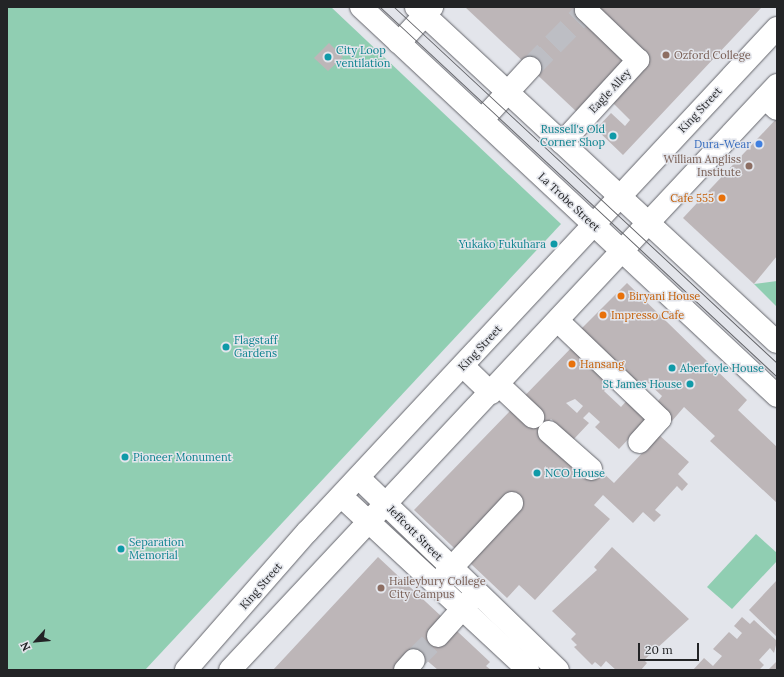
<!DOCTYPE html>
<style>
body{margin:0}
#map{position:relative;width:784px;height:677px;overflow:hidden;background:#e3e5eb;font-family:Lora,serif}
div>[style]{position:absolute}
.green>*{inset:0;background:#90ceb2}
.building>*{inset:0;background:#bdb6b8}
.minor-tunnel>*{height:22px;margin-top:-11px;transform-origin:0;background:repeating-linear-gradient(90deg,#bdbec4 0 22px,transparent 0 33px)}
.roads{filter:drop-shadow(0 0 1px #64656b) drop-shadow(0 0 1px #64656b)}
.minor>*{height:22px;margin:-11px;padding:0 11px;transform-origin:11px;border-radius:11px;background:#fff}
.highway>*{height:22px;margin:-11px;padding:0 11px;transform-origin:11px;border-radius:11px;background:#fff}
.tram>*{height:1px;margin:-0.5px;padding:0 0.5px;transform-origin:0.5px;border-radius:0.5px;background:#636468}
.dots>*{width:11px;height:11px;translate:-50% -50%;box-sizing:border-box;border:2px solid #e3e5eb;border-radius:50%}
span{translate:-50% -50%;white-space:nowrap;text-align:center;line-height:1.15;-webkit-text-stroke:3px #e3e5eb;paint-order:stroke}
.culture-label{font-size:11px;color:#0d838f}
.left{translate:0 -50%;text-align:left}
.right{translate:-100% -50%;text-align:right}
.education-label{font-size:11px;color:#785e54}
.street-label{font-size:11px;color:#232426}
.shop-label{font-size:11px;color:#366cbe}
.food-label{font-size:11px;color:#c56008}
.frame{position:absolute;inset:0;border:8px solid #232426;pointer-events:none}
.north{position:absolute;left:16px;top:621px;width:40px;height:40px;-webkit-text-stroke:3px #e3e5eb;paint-order:stroke;rotate:243deg;font-size:11px;font-weight:700;line-height:16px;text-align:center;color:#232426}
.north::after{content:'';display:block;margin:auto;width:14px;height:18px;background:#232426;clip-path:polygon(50% 0,100% 100%,50% 72%,0 100%)}
.scale{position:absolute;left:638px;top:643px;width:61px;height:18px;box-sizing:border-box;border:2px solid #232426;border-top:0;padding-left:5px;font-size:12px;line-height:14px;white-space:nowrap;color:#232426;-webkit-text-stroke:3px #e3e5eb;paint-order:stroke}
</style>
<div id="map">
<div class="green">
<i style="clip-path:polygon(7px 7px,331px 7px,561px 224px,145px 670px,7px 670px)"></i>
<i style="clip-path:polygon(777px 281px,777px 307px,754px 284px)"></i>
<i style="clip-path:polygon(756px 534px,777px 553px,777px 561px,732px 609px,707px 587px)"></i>
</div>
<div class="building">
<i style="clip-path:polygon(465px 7px,581px 7px,628px 60px,579px 114px)"></i>
<i style="clip-path:polygon(599px 7px,762px 7px,623px 155px,596px 129px,611px 113px,625px 126px,630px 120px,609px 99px,643px 55px)"></i>
<i style="clip-path:polygon(329px 43px,343px 57px,328px 71px,314px 58px)"></i>
<i style="clip-path:polygon(777px 118px,777px 256px,754px 284px,683px 218px)"></i>
<i style="clip-path:polygon(627px 283px,747px 400px,738px 410px,777px 447px,777px 503px,710px 441px,715px 436px,684px 407px,672px 421px,655px 405px,662px 396px,645px 380px,640px 386px,578px 332px)"></i>
<i style="clip-path:polygon(evenodd,574px 345px,612px 382px,604px 391px,621px 407px,630px 397px,650px 416px,619px 449px,595px 427px,600px 422px,589px 412px,583px 418px,589px 423px,573px 440px,551px 419px,548px 422px,614px 483px,659px 435px,689px 462px,678px 474px,688px 484px,682px 491px,677px 486px,655px 510px,661px 515px,654px 522px,643px 512px,633px 523px,603px 495px,594px 505px,610px 519px,535px 600px,519px 585px,507px 598px,414px 510px,574px 345px,575px 399px,583px 406px,577px 413px,566px 403px,575px 399px)"></i>
<i style="clip-path:polygon(612px 547px,689px 619px,644px 660px,647px 663px,641px 670px,616px 670px,606px 661px,601px 667px,595px 662px,592px 665px,574px 647px,577px 645px,571px 639px,576px 634px,552px 611px,597px 570px,594px 567px)"></i>
<i style="clip-path:polygon(378px 557px,490px 662px,486px 666px,491px 670px,438px 670px,424px 658px,399px 670px,273px 670px)"></i>
<i style="clip-path:polygon(777px 580px,777px 637px,749px 610px)"></i>
<i style="clip-path:polygon(742px 617px,750px 624px,754px 620px,777px 641px,774px 653px,770px 648px,759px 660px,764px 665px,759px 670px,693px 670px,704px 658px,713px 666px,722px 656px,713px 649px,729px 632px,737px 639px,742px 633px,734px 626px)"></i>
<i style="clip-path:polygon(777px 661px,777px 670px,768px 670px)"></i>
</div>
<div class="minor-tunnel">
<i style="left:530px;top:68px;width:73px;rotate:-45.6deg"></i>
<i style="left:414px;top:660px;width:34px;rotate:-45deg"></i>
</div>
<div class="roads">
<div class="minor">
<i style="left:361px;top:7px;width:570px;rotate:43.08deg"></i>
<i style="left:416px;top:7px;width:492px;rotate:42.9deg"></i>
<i style="left:399px;top:43px;width:49px;rotate:-47.5deg"></i>
<i style="left:765px;top:98px;width:16px;rotate:43deg"></i>
<i style="left:482px;top:120px;width:71px;rotate:-47.3deg"></i>
<i style="left:562px;top:143px;width:113px;rotate:-47.5deg"></i>
<i style="left:638px;top:60px;width:72px;rotate:-136.1deg"></i>
<i style="left:586px;top:10px;width:4px;rotate:-45deg"></i>
<i style="left:559px;top:322px;width:140px;rotate:43.8deg"></i>
<i style="left:660px;top:419px;width:31px;rotate:132deg"></i>
<i style="left:499px;top:385px;width:47px;rotate:43.3deg"></i>
<i style="left:549px;top:432px;width:56px;rotate:41.4deg"></i>
<i style="left:360px;top:479px;width:275px;rotate:44deg"></i>
<i style="left:342px;top:497px;width:254px;rotate:42.9deg"></i>
<i style="left:441px;top:579px;width:104px;rotate:-46.9deg"></i>
<i style="left:438px;top:636px;width:51px;rotate:-48.2deg"></i>
<i style="left:405px;top:670px;width:13px;rotate:-48deg"></i>
</div>
<div class="highway">
<i style="left:463px;top:366px;width:39px;rotate:44deg"></i>
<i style="left:186px;top:670px;width:184px;rotate:-48.8deg"></i>
<i style="left:307px;top:532px;width:689px;rotate:-47deg"></i>
<i style="left:230px;top:670px;width:801px;rotate:-46.92deg"></i>
</div>
</div>
<div class="tram">
<i style="left:380px;top:7px;width:543px;rotate:42.98deg"></i>
<i style="left:394px;top:7px;width:523px;rotate:42.91deg"></i>
</div>
<div class="dots">
<i style="left:666px;top:55px;background:#8d6e63"></i>
<i style="left:328px;top:57px;background:#0f9aa8"></i>
<i style="left:613px;top:136px;background:#0f9aa8"></i>
<i style="left:759px;top:144px;background:#3f7fe0"></i>
<i style="left:749px;top:166px;background:#8d6e63"></i>
<i style="left:722px;top:198px;background:#e8710a"></i>
<i style="left:554px;top:244px;background:#0f9aa8"></i>
<i style="left:621px;top:296px;background:#e8710a"></i>
<i style="left:603px;top:315px;background:#e8710a"></i>
<i style="left:226px;top:347px;background:#0f9aa8"></i>
<i style="left:572px;top:364px;background:#e8710a"></i>
<i style="left:672px;top:368px;background:#0f9aa8"></i>
<i style="left:690px;top:384px;background:#0f9aa8"></i>
<i style="left:125px;top:457px;background:#0f9aa8"></i>
<i style="left:537px;top:473px;background:#0f9aa8"></i>
<i style="left:121px;top:549px;background:#0f9aa8"></i>
<i style="left:381px;top:588px;background:#8d6e63"></i>
</div>
<div class="culture-label">
<span class="left" style="left:336px;top:57px">City Loop<br>ventilation</span>
<span class="right" style="left:605px;top:136px">Russell's Old<br>Corner Shop</span>
<span class="right" style="left:546px;top:244px">Yukako Fukuhara</span>
<span class="left" style="left:234px;top:347px">Flagstaff<br>Gardens</span>
<span class="left" style="left:680px;top:368px">Aberfoyle House</span>
<span class="right" style="left:682px;top:384px">St James House</span>
<span class="left" style="left:133px;top:457px">Pioneer Monument</span>
<span class="left" style="left:545px;top:473px">NCO House</span>
<span class="left" style="left:129px;top:549px">Separation<br>Memorial</span>
</div>
<div class="education-label">
<span class="left" style="left:674px;top:55px">Ozford College</span>
<span class="right" style="left:741px;top:166px">William Angliss<br>Institute</span>
<span class="left" style="left:389px;top:588px">Haileybury College<br>City Campus</span>
</div>
<div class="street-label">
<span style="left:610px;top:91px;rotate:-47deg">Eagle Alley</span>
<span style="left:700px;top:110px;rotate:-47deg">King Street</span>
<span style="left:569px;top:202px;rotate:43deg">La Trobe Street</span>
<span style="left:480px;top:348px;rotate:-47deg">King Street</span>
<span style="left:415px;top:533px;rotate:45deg">Jeffcott Street</span>
<span style="left:261px;top:586px;rotate:-49deg">King Street</span>
</div>
<div class="shop-label">
<span class="right" style="left:751px;top:144px">Dura-Wear</span>
</div>
<div class="food-label">
<span class="right" style="left:714px;top:198px">Cafe 555</span>
<span class="left" style="left:629px;top:296px">Biryani House</span>
<span class="left" style="left:611px;top:315px">Impresso Cafe</span>
<span class="left" style="left:580px;top:364px">Hansang</span>
</div>
<div class="frame"></div>
<div class="north">N</div>
<div class="scale">20 m</div>
</div>
